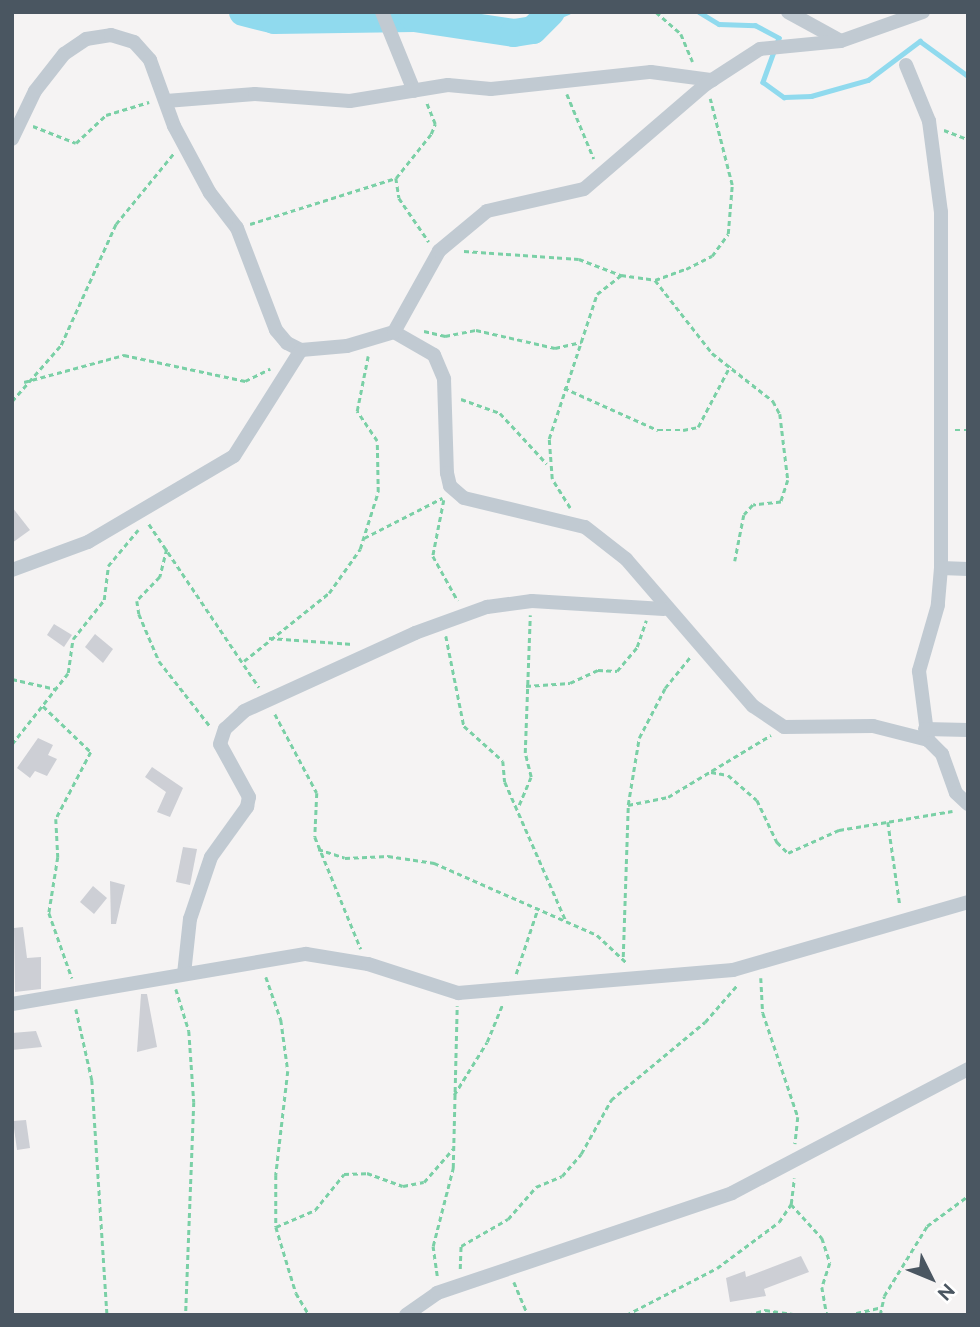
<!DOCTYPE html>
<style>
body{margin:0}
#map{position:relative;width:980px;height:1327px;overflow:hidden;background:#f5f3f3;font-family:Raleway,sans-serif}
div>[style]{position:absolute}
.stream>*{height:4.5px;margin:-2.25px;padding:0 2.25px;transform-origin:2.25px;border-radius:2.25px;background:#90daee}
.river>*{height:28px;margin:-14px;padding:0 14px;transform-origin:14px;border-radius:14px;background:#90daee}
.building>*{inset:0;background:#cdcfd5}
.path>*{height:2.5px;margin-top:-1.25px;transform-origin:0;background:repeating-linear-gradient(90deg,#7ad0a6 0 5px,transparent 0 8.5px)}
.street>*{height:14px;margin:-7px;padding:0 7px;transform-origin:7px;border-radius:7px;background:#c1cad2}
span{translate:-50% -50%;white-space:nowrap;text-align:center;line-height:1.15;-webkit-text-stroke:6px #fff;paint-order:stroke}
.frame{position:absolute;inset:0;border:14px solid #4a5661;pointer-events:none}
.north{position:absolute;left:896px;top:1243px;width:70px;height:70px;-webkit-text-stroke:5px #fff;paint-order:stroke;rotate:133deg;font-size:19px;font-weight:700;line-height:28px;text-align:center;color:#4a5661}
.north::after{content:'';display:block;margin:auto;width:24px;height:32px;background:#4a5661;clip-path:polygon(50% 0,100% 100%,50% 72%,0 100%)}
</style>
<div id="map">
<div class="stream">
<i style="left:699px;top:12px;width:23px;rotate:31deg"></i>
<i style="left:719px;top:24px;width:36px;rotate:2deg"></i>
<i style="left:755px;top:25px;width:27px;rotate:28deg"></i>
<i style="left:779px;top:38px;width:47px;rotate:110deg"></i>
<i style="left:763px;top:82px;width:26px;rotate:36deg"></i>
<i style="left:784px;top:97px;width:27px;rotate:-2deg"></i>
<i style="left:811px;top:96px;width:59px;rotate:-15.7deg"></i>
<i style="left:868px;top:80px;width:65px;rotate:-36.9deg"></i>
<i style="left:920px;top:41px;width:59px;rotate:36.1deg"></i>
<i style="left:549px;top:20px;width:21px;rotate:-23deg"></i>
</div>
<div class="river">
<i style="left:243px;top:12px;width:32px;rotate:14deg"></i>
<i style="left:274px;top:20px;width:140px;rotate:-0.8deg"></i>
<i style="left:414px;top:18px;width:101px;rotate:8.5deg"></i>
<i style="left:514px;top:33px;width:19px;rotate:-9deg"></i>
<i style="left:533px;top:30px;width:25px;rotate:-45deg"></i>
</div>
<div class="building">
<i style="clip-path:polygon(12px 507px,30px 530px,12px 543px)"></i>
<i style="clip-path:polygon(54px 624px,72px 635px,64px 647px,47px 635px)"></i>
<i style="clip-path:polygon(95px 634px,113px 649px,103px 663px,85px 647px)"></i>
<i style="clip-path:polygon(38px 738px,53px 745px,48px 755px,57px 759px,47px 776px,35px 771px,30px 778px,17px 768px)"></i>
<i style="clip-path:polygon(152px 767px,183px 788px,170px 817px,157px 812px,166px 792px,145px 777px)"></i>
<i style="clip-path:polygon(183px 847px,197px 849px,190px 885px,176px 882px)"></i>
<i style="clip-path:polygon(110px 881px,125px 885px,116px 924px,111px 924px)"></i>
<i style="clip-path:polygon(93px 886px,107px 898px,94px 914px,80px 902px)"></i>
<i style="clip-path:polygon(23px 927px,27px 958px,41px 957px,41px 989px,15px 992px,14px 928px)"></i>
<i style="clip-path:polygon(141px 994px,147px 994px,157px 1047px,137px 1052px)"></i>
<i style="clip-path:polygon(36px 1031px,42px 1047px,12px 1050px,12px 1033px)"></i>
<i style="clip-path:polygon(26px 1120px,30px 1148px,17px 1150px,13px 1121px)"></i>
<i style="clip-path:polygon(801px 1256px,809px 1272px,764px 1289px,766px 1296px,730px 1302px,726px 1278px,745px 1271px,746px 1277px)"></i>
</div>
<div class="path">
<i style="left:656px;top:12px;width:33px;rotate:41deg"></i>
<i style="left:681px;top:34px;width:30px;rotate:67deg"></i>
<i style="left:567px;top:94px;width:70px;rotate:67.4deg"></i>
<i style="left:33px;top:126px;width:46px;rotate:21.6deg"></i>
<i style="left:76px;top:143px;width:41px;rotate:-43deg"></i>
<i style="left:106px;top:115px;width:45px;rotate:-16.8deg"></i>
<i style="left:944px;top:130px;width:26px;rotate:21deg"></i>
<i style="left:396px;top:178px;width:20px;rotate:81deg"></i>
<i style="left:399px;top:198px;width:53px;rotate:55.7deg"></i>
<i style="left:250px;top:224px;width:153px;rotate:-17.5deg"></i>
<i style="left:396px;top:178px;width:56px;rotate:-51.5deg"></i>
<i style="left:431px;top:134px;width:11px;rotate:-68deg"></i>
<i style="left:435px;top:124px;width:22px;rotate:-112deg"></i>
<i style="left:464px;top:251px;width:115px;rotate:4deg"></i>
<i style="left:579px;top:259px;width:45px;rotate:20.9deg"></i>
<i style="left:655px;top:280px;width:93px;rotate:52deg"></i>
<i style="left:712px;top:353px;width:78px;rotate:38.2deg"></i>
<i style="left:773px;top:401px;width:15px;rotate:62deg"></i>
<i style="left:780px;top:414px;width:66px;rotate:83.1deg"></i>
<i style="left:788px;top:480px;width:23px;rotate:108deg"></i>
<i style="left:781px;top:502px;width:28px;rotate:174deg"></i>
<i style="left:753px;top:505px;width:13px;rotate:132deg"></i>
<i style="left:744px;top:515px;width:47px;rotate:101.1deg"></i>
<i style="left:424px;top:331px;width:22px;rotate:13deg"></i>
<i style="left:445px;top:336px;width:32px;rotate:-11deg"></i>
<i style="left:476px;top:330px;width:81px;rotate:12.8deg"></i>
<i style="left:555px;top:348px;width:27px;rotate:-13deg"></i>
<i style="left:24px;top:382px;width:104px;rotate:-15.1deg"></i>
<i style="left:124px;top:355px;width:124px;rotate:12.1deg"></i>
<i style="left:245px;top:381px;width:28px;rotate:-26deg"></i>
<i style="left:564px;top:388px;width:103px;rotate:24.1deg"></i>
<i style="left:658px;top:430px;width:25px"></i>
<i style="left:683px;top:430px;width:15px;rotate:-11deg"></i>
<i style="left:698px;top:427px;width:69px;rotate:-62.3deg"></i>
<i style="left:461px;top:399px;width:41px;rotate:19.7deg"></i>
<i style="left:500px;top:413px;width:69px;rotate:47.3deg"></i>
<i style="left:12px;top:401px;width:74px;rotate:-48.8deg"></i>
<i style="left:61px;top:345px;width:133px;rotate:-65.6deg"></i>
<i style="left:116px;top:224px;width:92px;rotate:-50.8deg"></i>
<i style="left:955px;top:430px;width:13px"></i>
<i style="left:444px;top:500px;width:57px;rotate:101.1deg"></i>
<i style="left:433px;top:556px;width:51px;rotate:60.9deg"></i>
<i style="left:570px;top:508px;width:34px;rotate:-122deg"></i>
<i style="left:552px;top:479px;width:40px;rotate:-94.3deg"></i>
<i style="left:549px;top:439px;width:153px;rotate:-71.7deg"></i>
<i style="left:597px;top:294px;width:31px;rotate:-38deg"></i>
<i style="left:621px;top:275px;width:34px;rotate:8deg"></i>
<i style="left:655px;top:280px;width:33px;rotate:-20deg"></i>
<i style="left:686px;top:269px;width:29px;rotate:-27deg"></i>
<i style="left:712px;top:256px;width:27px;rotate:-54deg"></i>
<i style="left:728px;top:234px;width:49px;rotate:-85.3deg"></i>
<i style="left:732px;top:185px;width:89px;rotate:-104.3deg"></i>
<i style="left:149px;top:524px;width:197px;rotate:56deg"></i>
<i style="left:364px;top:538px;width:88px;rotate:-27.1deg"></i>
<i style="left:167px;top:549px;width:29px;rotate:104deg"></i>
<i style="left:160px;top:577px;width:33px;rotate:134deg"></i>
<i style="left:137px;top:601px;width:13px;rotate:81deg"></i>
<i style="left:139px;top:614px;width:51px;rotate:66.9deg"></i>
<i style="left:159px;top:661px;width:83px;rotate:51.9deg"></i>
<i style="left:446px;top:636px;width:92px;rotate:78.7deg"></i>
<i style="left:464px;top:726px;width:52px;rotate:41.9deg"></i>
<i style="left:503px;top:761px;width:21px;rotate:85deg"></i>
<i style="left:505px;top:782px;width:150px;rotate:66.3deg"></i>
<i style="left:269px;top:638px;width:84px;rotate:4.1deg"></i>
<i style="left:244px;top:661px;width:109px;rotate:-38.7deg"></i>
<i style="left:329px;top:593px;width:54px;rotate:-54.8deg"></i>
<i style="left:360px;top:549px;width:60px;rotate:-72.5deg"></i>
<i style="left:378px;top:492px;width:51px;rotate:-91.1deg"></i>
<i style="left:377px;top:441px;width:36px;rotate:-124deg"></i>
<i style="left:357px;top:411px;width:56px;rotate:-78.7deg"></i>
<i style="left:12px;top:679px;width:45px;rotate:12.8deg"></i>
<i style="left:526px;top:686px;width:44px;rotate:-3.9deg"></i>
<i style="left:570px;top:683px;width:31px;rotate:-25deg"></i>
<i style="left:598px;top:670px;width:19px;rotate:3deg"></i>
<i style="left:617px;top:671px;width:31px;rotate:-50deg"></i>
<i style="left:637px;top:647px;width:28px;rotate:-71deg"></i>
<i style="left:43px;top:706px;width:66px;rotate:43.8deg"></i>
<i style="left:91px;top:752px;width:76px;rotate:117.6deg"></i>
<i style="left:56px;top:819px;width:38px;rotate:87deg"></i>
<i style="left:58px;top:857px;width:57px;rotate:99.1deg"></i>
<i style="left:49px;top:913px;width:69px;rotate:70.5deg"></i>
<i style="left:275px;top:714px;width:89px;rotate:62deg"></i>
<i style="left:317px;top:793px;width:44px;rotate:92.6deg"></i>
<i style="left:315px;top:837px;width:121px;rotate:67.7deg"></i>
<i style="left:12px;top:744px;width:90px;rotate:-51.7deg"></i>
<i style="left:68px;top:673px;width:34px;rotate:-82deg"></i>
<i style="left:73px;top:639px;width:50px;rotate:-51.5deg"></i>
<i style="left:104px;top:600px;width:34px;rotate:-83deg"></i>
<i style="left:108px;top:566px;width:47px;rotate:-50.2deg"></i>
<i style="left:711px;top:772px;width:17px;rotate:10deg"></i>
<i style="left:728px;top:775px;width:38px;rotate:41deg"></i>
<i style="left:757px;top:800px;width:47px;rotate:64.5deg"></i>
<i style="left:777px;top:842px;width:16px;rotate:45deg"></i>
<i style="left:788px;top:853px;width:56px;rotate:-24.3deg"></i>
<i style="left:839px;top:830px;width:115px;rotate:-9.5deg"></i>
<i style="left:519px;top:805px;width:30px;rotate:-67deg"></i>
<i style="left:531px;top:777px;width:25px;rotate:-104deg"></i>
<i style="left:525px;top:753px;width:138px;rotate:-87.9deg"></i>
<i style="left:628px;top:805px;width:41px;rotate:-11.3deg"></i>
<i style="left:668px;top:797px;width:120px;rotate:-31deg"></i>
<i style="left:888px;top:822px;width:84px;rotate:81.8deg"></i>
<i style="left:318px;top:849px;width:28px;rotate:18deg"></i>
<i style="left:345px;top:858px;width:43px;rotate:-2.7deg"></i>
<i style="left:388px;top:856px;width:47px;rotate:8.7deg"></i>
<i style="left:434px;top:863px;width:178px;rotate:23.8deg"></i>
<i style="left:597px;top:935px;width:42px;rotate:43.1deg"></i>
<i style="left:623px;top:957px;width:152px;rotate:-88.1deg"></i>
<i style="left:628px;top:805px;width:68px;rotate:-80.7deg"></i>
<i style="left:639px;top:738px;width:56px;rotate:-62.5deg"></i>
<i style="left:665px;top:688px;width:40px;rotate:-51deg"></i>
<i style="left:516px;top:974px;width:70px;rotate:-71.6deg"></i>
<i style="left:266px;top:977px;width:46px;rotate:70.8deg"></i>
<i style="left:281px;top:1020px;width:51px;rotate:82.2deg"></i>
<i style="left:288px;top:1071px;width:105px;rotate:96.6deg"></i>
<i style="left:276px;top:1175px;width:52px;rotate:90deg"></i>
<i style="left:276px;top:1227px;width:69px;rotate:73.1deg"></i>
<i style="left:296px;top:1293px;width:26px;rotate:59deg"></i>
<i style="left:761px;top:978px;width:35px;rotate:87deg"></i>
<i style="left:763px;top:1013px;width:110px;rotate:71.4deg"></i>
<i style="left:798px;top:1117px;width:27px;rotate:96deg"></i>
<i style="left:176px;top:989px;width:44px;rotate:72.8deg"></i>
<i style="left:189px;top:1031px;width:71px;rotate:86deg"></i>
<i style="left:194px;top:1102px;width:213px;rotate:92.2deg"></i>
<i style="left:76px;top:1009px;width:73px;rotate:77.3deg"></i>
<i style="left:92px;top:1080px;width:235px;rotate:86.3deg"></i>
<i style="left:454px;top:1095px;width:62px;rotate:-58.1deg"></i>
<i style="left:487px;top:1042px;width:42px;rotate:-67.7deg"></i>
<i style="left:791px;top:1204px;width:46px;rotate:47.6deg"></i>
<i style="left:822px;top:1238px;width:26px;rotate:72deg"></i>
<i style="left:830px;top:1263px;width:25px;rotate:108deg"></i>
<i style="left:822px;top:1287px;width:28px;rotate:80deg"></i>
<i style="left:276px;top:1227px;width:43px;rotate:-23.6deg"></i>
<i style="left:315px;top:1210px;width:46px;rotate:-51.1deg"></i>
<i style="left:344px;top:1174px;width:23px;rotate:-2deg"></i>
<i style="left:367px;top:1173px;width:38px;rotate:20deg"></i>
<i style="left:403px;top:1186px;width:21px;rotate:-11deg"></i>
<i style="left:424px;top:1182px;width:44px;rotate:-48.7deg"></i>
<i style="left:460px;top:1269px;width:23px;rotate:-88deg"></i>
<i style="left:461px;top:1246px;width:54px;rotate:-29.9deg"></i>
<i style="left:508px;top:1219px;width:43px;rotate:-48.8deg"></i>
<i style="left:536px;top:1187px;width:28px;rotate:-23deg"></i>
<i style="left:562px;top:1176px;width:29px;rotate:-49deg"></i>
<i style="left:581px;top:1154px;width:62px;rotate:-60.9deg"></i>
<i style="left:611px;top:1100px;width:122px;rotate:-39.7deg"></i>
<i style="left:705px;top:1022px;width:50px;rotate:-49deg"></i>
<i style="left:437px;top:1276px;width:30px;rotate:-98deg"></i>
<i style="left:433px;top:1246px;width:81px;rotate:-75.6deg"></i>
<i style="left:453px;top:1168px;width:162px;rotate:-88.6deg"></i>
<i style="left:514px;top:1282px;width:36px;rotate:67deg"></i>
<i style="left:626px;top:1315px;width:102px;rotate:-27.3deg"></i>
<i style="left:717px;top:1268px;width:77px;rotate:-36.6deg"></i>
<i style="left:779px;top:1222px;width:22px;rotate:-56deg"></i>
<i style="left:791px;top:1204px;width:26px;rotate:-83deg"></i>
<i style="left:748px;top:1315px;width:18px;rotate:-16deg"></i>
<i style="left:765px;top:1310px;width:37px;rotate:8deg"></i>
<i style="left:848px;top:1315px;width:32px;rotate:-13deg"></i>
<i style="left:880px;top:1315px;width:19px;rotate:-78deg"></i>
<i style="left:884px;top:1296px;width:82px;rotate:-58.4deg"></i>
<i style="left:927px;top:1226px;width:51px;rotate:-36.2deg"></i>
</div>
<div class="street">
<i style="left:382px;top:12px;width:85px;rotate:67.9deg"></i>
<i style="left:788px;top:12px;width:60px;rotate:28.7deg"></i>
<i style="left:906px;top:65px;width:61px;rotate:67.7deg"></i>
<i style="left:929px;top:121px;width:92px;rotate:82.5deg"></i>
<i style="left:941px;top:212px;width:356px;rotate:90deg"></i>
<i style="left:941px;top:568px;width:37px;rotate:95deg"></i>
<i style="left:938px;top:605px;width:69px;rotate:106.1deg"></i>
<i style="left:919px;top:671px;width:70px;rotate:82.6deg"></i>
<i style="left:166px;top:101px;width:89px;rotate:-4.5deg"></i>
<i style="left:255px;top:94px;width:95px;rotate:4.2deg"></i>
<i style="left:350px;top:101px;width:99px;rotate:-9.3deg"></i>
<i style="left:448px;top:85px;width:43px;rotate:5.3deg"></i>
<i style="left:491px;top:89px;width:161px;rotate:-6.1deg"></i>
<i style="left:651px;top:72px;width:62px;rotate:7.5deg"></i>
<i style="left:12px;top:139px;width:53px;rotate:-64.4deg"></i>
<i style="left:35px;top:91px;width:47px;rotate:-51.9deg"></i>
<i style="left:64px;top:54px;width:27px;rotate:-34deg"></i>
<i style="left:86px;top:39px;width:25px;rotate:-9deg"></i>
<i style="left:111px;top:35px;width:24px;rotate:17deg"></i>
<i style="left:134px;top:42px;width:24px;rotate:48deg"></i>
<i style="left:150px;top:60px;width:70px;rotate:70deg"></i>
<i style="left:174px;top:126px;width:76px;rotate:61.8deg"></i>
<i style="left:210px;top:193px;width:44px;rotate:52.4deg"></i>
<i style="left:237px;top:228px;width:109px;rotate:69.1deg"></i>
<i style="left:276px;top:330px;width:17px;rotate:50deg"></i>
<i style="left:287px;top:343px;width:16px;rotate:27deg"></i>
<i style="left:301px;top:350px;width:46px;rotate:-5deg"></i>
<i style="left:347px;top:346px;width:49px;rotate:-16.6deg"></i>
<i style="left:394px;top:332px;width:46px;rotate:29.9deg"></i>
<i style="left:434px;top:355px;width:26px;rotate:67deg"></i>
<i style="left:444px;top:379px;width:94px;rotate:88.2deg"></i>
<i style="left:447px;top:473px;width:13px;rotate:77deg"></i>
<i style="left:450px;top:486px;width:18px;rotate:41deg"></i>
<i style="left:464px;top:498px;width:124px;rotate:13.5deg"></i>
<i style="left:585px;top:527px;width:52px;rotate:38deg"></i>
<i style="left:626px;top:559px;width:194px;rotate:49.2deg"></i>
<i style="left:753px;top:706px;width:37px;rotate:34deg"></i>
<i style="left:784px;top:727px;width:89px;rotate:-0.6deg"></i>
<i style="left:873px;top:726px;width:57px;rotate:14.3deg"></i>
<i style="left:928px;top:740px;width:20px;rotate:45deg"></i>
<i style="left:942px;top:754px;width:41px;rotate:70.3deg"></i>
<i style="left:956px;top:793px;width:16px;rotate:43deg"></i>
<i style="left:394px;top:332px;width:93px;rotate:-60.9deg"></i>
<i style="left:439px;top:251px;width:62px;rotate:-39.8deg"></i>
<i style="left:487px;top:211px;width:99px;rotate:-12.8deg"></i>
<i style="left:584px;top:189px;width:161px;rotate:-40.7deg"></i>
<i style="left:706px;top:84px;width:64px;rotate:-32.9deg"></i>
<i style="left:760px;top:49px;width:81px;rotate:-5.6deg"></i>
<i style="left:841px;top:41px;width:87px;rotate:-19.5deg"></i>
<i style="left:941px;top:568px;width:27px;rotate:2deg"></i>
<i style="left:12px;top:570px;width:81px;rotate:-20.2deg"></i>
<i style="left:88px;top:542px;width:169px;rotate:-30.5deg"></i>
<i style="left:234px;top:456px;width:125px;rotate:-57.7deg"></i>
<i style="left:925px;top:729px;width:43px;rotate:1.3deg"></i>
<i style="left:184px;top:974px;width:55px;rotate:-83.8deg"></i>
<i style="left:190px;top:919px;width:65px;rotate:-71.3deg"></i>
<i style="left:211px;top:857px;width:62px;rotate:-54.2deg"></i>
<i style="left:247px;top:807px;width:10px;rotate:-79deg"></i>
<i style="left:249px;top:797px;width:60px;rotate:-118.7deg"></i>
<i style="left:220px;top:744px;width:16px;rotate:-72deg"></i>
<i style="left:225px;top:729px;width:26px;rotate:-43deg"></i>
<i style="left:244px;top:711px;width:188px;rotate:-24.5deg"></i>
<i style="left:415px;top:633px;width:77px;rotate:-19.9deg"></i>
<i style="left:487px;top:607px;width:45px;rotate:-7.6deg"></i>
<i style="left:532px;top:601px;width:132px;rotate:3.5deg"></i>
<i style="left:12px;top:1004px;width:298px;rotate:-9.7deg"></i>
<i style="left:306px;top:954px;width:63px;rotate:9.2deg"></i>
<i style="left:368px;top:964px;width:95px;rotate:17.9deg"></i>
<i style="left:458px;top:993px;width:276px;rotate:-4.8deg"></i>
<i style="left:733px;top:970px;width:245px;rotate:-16.1deg"></i>
<i style="left:406px;top:1315px;width:38px;rotate:-35deg"></i>
<i style="left:437px;top:1293px;width:311px;rotate:-18.7deg"></i>
<i style="left:732px;top:1193px;width:267px;rotate:-27.7deg"></i>
</div>
<div class="frame"></div>
<div class="north">N</div>
</div>
